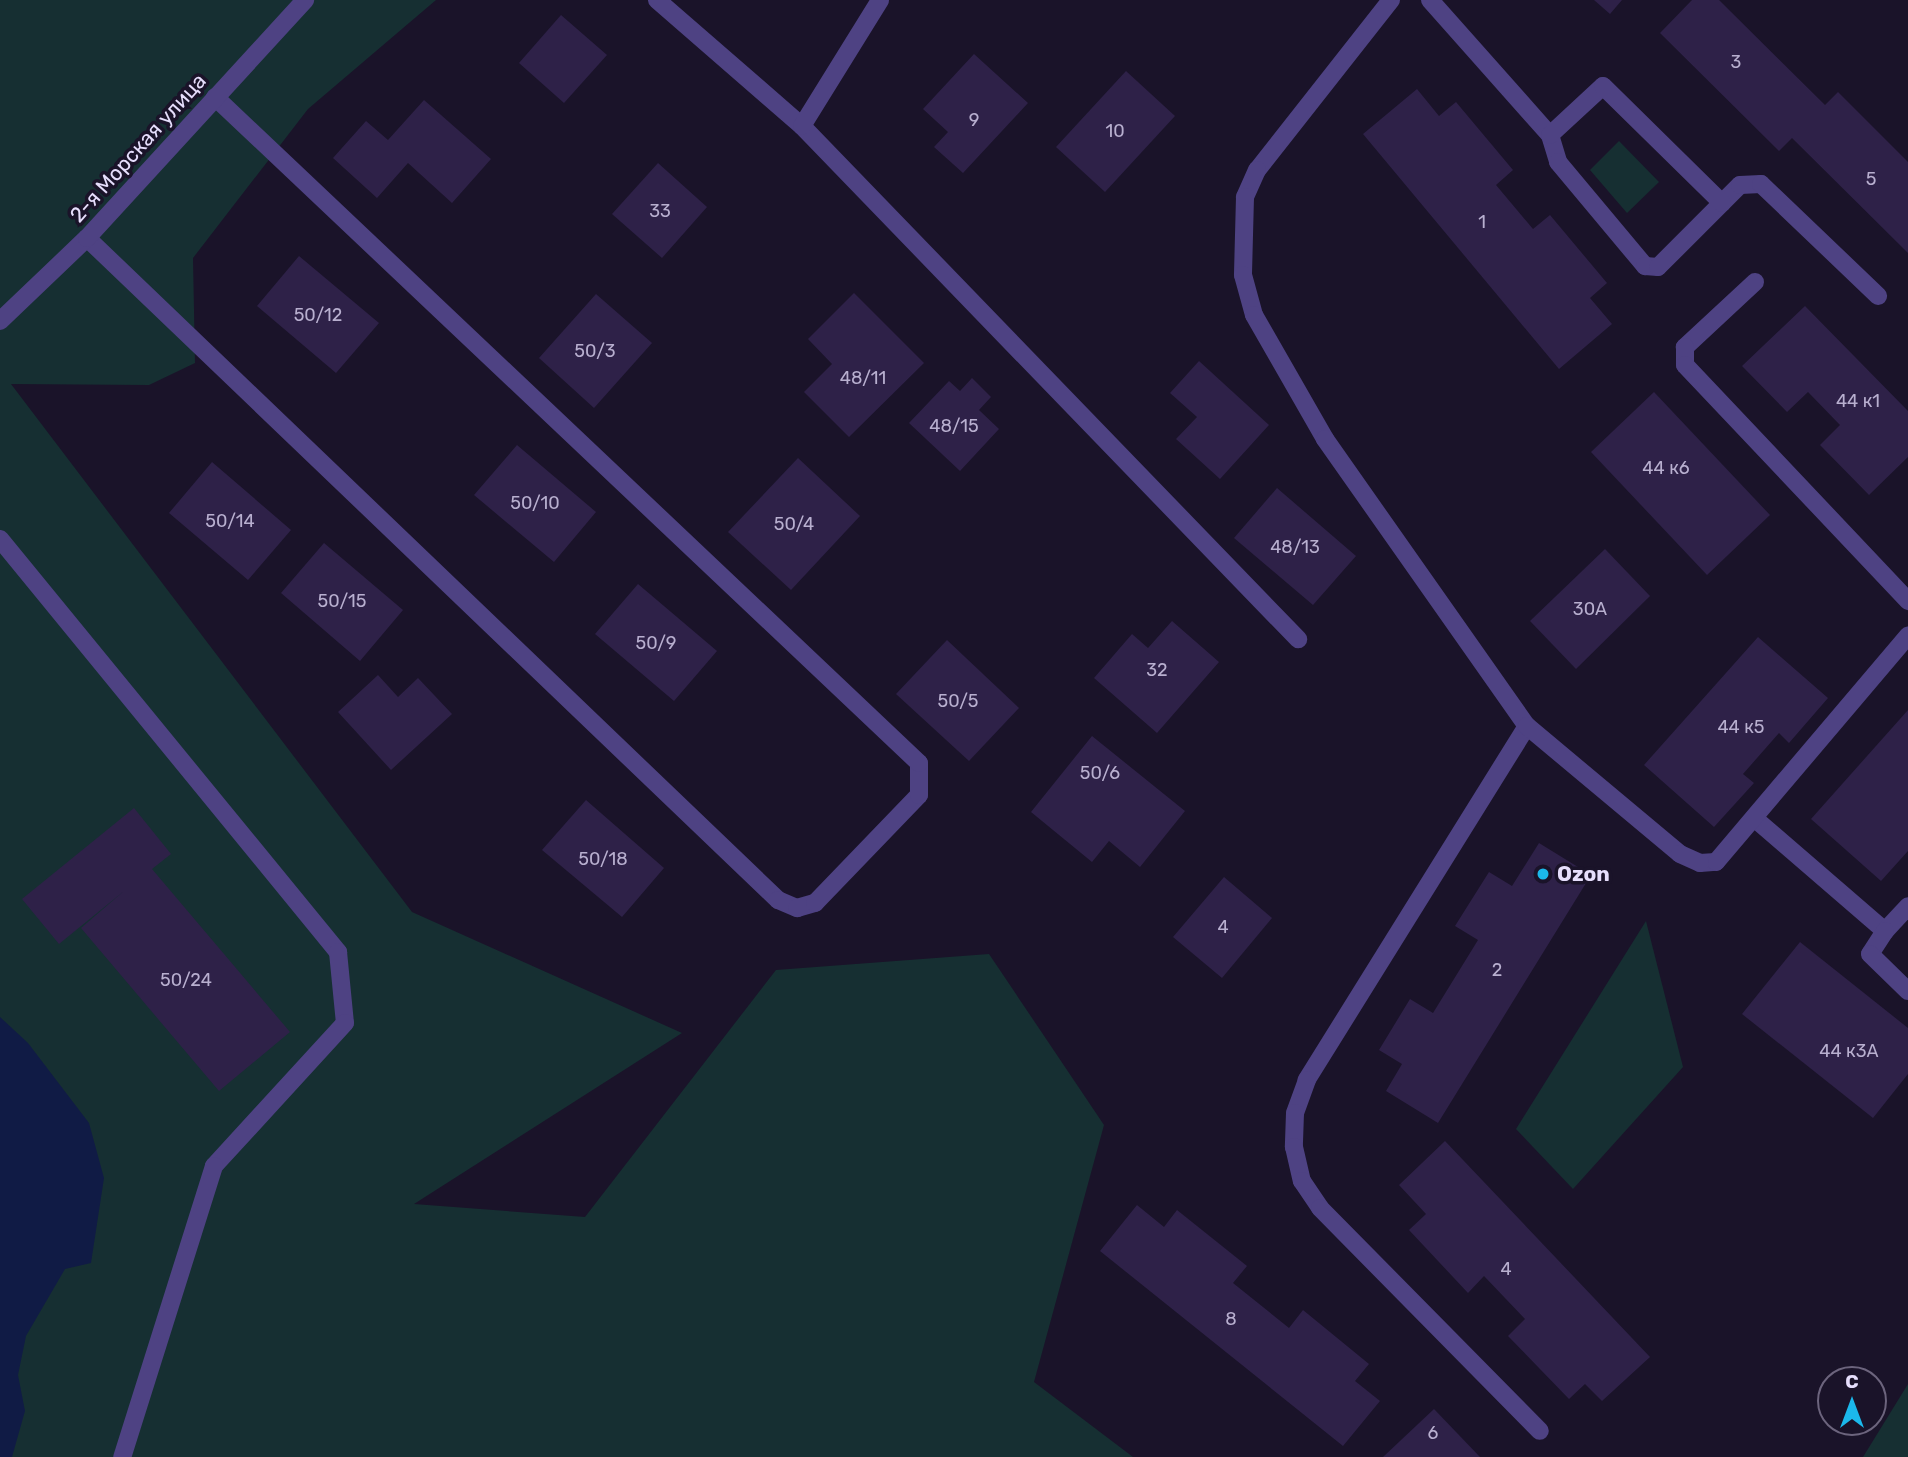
<!DOCTYPE html>
<meta charset="utf-8">
<style>
body{margin:0}
#map{position:relative;width:1908px;height:1457px;overflow:hidden;background:#1a1329;font-family:Rubik,sans-serif}
div>[style]{position:absolute}
.green>*{inset:0;background:#162f32}
.water>*{inset:0;background:#101b45}
.building>*{inset:0;background:#2e2148}
.service>*{height:18px;margin:-9px;padding:0 9px;transform-origin:9px;border-radius:9px;background:#4e4283}
.minor>*{height:18px;margin:-9px;padding:0 9px;transform-origin:9px;border-radius:9px;background:#4e4283}
.dots>*{width:19px;height:19px;translate:-50% -50%;box-sizing:border-box;border:4px solid #1a1329;border-radius:50%}
span{translate:-50% -50%;white-space:nowrap;text-align:center;line-height:1.15;-webkit-text-stroke:7px #1a1329;paint-order:stroke}
.number-label{font-size:18px;color:#b8afcf}
.number-label span{-webkit-text-stroke-width:0}
.street-label{font-size:21px;color:#e6defc}
.poi-label{font-size:21px;color:#e6defc;font-weight:700}
.left{translate:0 -50%;text-align:left}
.north{position:absolute;left:1817px;top:1366px;width:70px;height:70px;box-sizing:border-box;background:#1a1329;border:2px solid #6c647d;border-radius:50%;rotate:0deg;font-size:19px;font-weight:700;line-height:28px;text-align:center;color:#e6defc}
.north::after{content:'';display:block;margin:auto;width:24px;height:32px;background:#1bb8eb;clip-path:polygon(50% 0,100% 100%,50% 72%,0 100%)}
</style>
<div id="map">
<div class="green">
<i style="clip-path:polygon(0 0,436px 0,308px 109px,193px 258px,195px 363px,149px 385px,11px 384px,412px 912px,682px 1033px,414px 1204px,585px 1217px,776px 970px,989px 954px,1104px 1125px,1034px 1382px,1133px 1457px,0 1457px)"></i>
<i style="clip-path:polygon(1619px 141px,1659px 182px,1627px 213px,1590px 170px)"></i>
<i style="clip-path:polygon(1646px 921px,1683px 1067px,1573px 1189px,1516px 1129px)"></i>
<i style="clip-path:polygon(1908px 1384px,1908px 1457px,1863px 1457px)"></i>
</div>
<div class="water">
<i style="clip-path:polygon(0 1017px,28px 1043px,89px 1123px,104px 1178px,91px 1263px,65px 1269px,26px 1336px,18px 1375px,25px 1411px,12px 1457px,0 1457px)"></i>
</div>
<div class="building">
<i style="clip-path:polygon(1594px 0,1622px 0,1610px 14px)"></i>
<i style="clip-path:polygon(1692px 0,1719px 0,1825px 105px,1838px 92px,1908px 162px,1908px 253px,1792px 138px,1779px 151px,1660px 33px)"></i>
<i style="clip-path:polygon(561px 15px,607px 55px,564px 103px,519px 63px)"></i>
<i style="clip-path:polygon(974px 54px,1028px 103px,963px 173px,934px 147px,948px 132px,923px 109px)"></i>
<i style="clip-path:polygon(1126px 71px,1175px 116px,1105px 192px,1056px 147px)"></i>
<i style="clip-path:polygon(1417px 89px,1439px 116px,1456px 102px,1513px 170px,1496px 185px,1533px 229px,1550px 215px,1607px 283px,1590px 298px,1612px 324px,1559px 369px,1363px 134px)"></i>
<i style="clip-path:polygon(424px 100px,491px 159px,452px 203px,408px 163px,377px 198px,333px 158px,366px 121px,388px 140px)"></i>
<i style="clip-path:polygon(658px 163px,707px 207px,662px 258px,612px 214px)"></i>
<i style="clip-path:polygon(299px 256px,379px 323px,336px 373px,257px 306px)"></i>
<i style="clip-path:polygon(854px 293px,924px 363px,849px 437px,804px 392px,832px 364px,808px 339px)"></i>
<i style="clip-path:polygon(596px 294px,652px 343px,594px 408px,539px 358px)"></i>
<i style="clip-path:polygon(1805px 306px,1908px 411px,1908px 457px,1869px 495px,1820px 445px,1840px 425px,1808px 392px,1787px 412px,1742px 366px)"></i>
<i style="clip-path:polygon(1199px 361px,1269px 425px,1220px 479px,1176px 439px,1197px 417px,1170px 393px)"></i>
<i style="clip-path:polygon(972px 378px,991px 397px,979px 410px,999px 429px,960px 471px,909px 423px,949px 381px,960px 391px)"></i>
<i style="clip-path:polygon(1654px 392px,1770px 515px,1707px 575px,1591px 452px)"></i>
<i style="clip-path:polygon(517px 445px,596px 512px,554px 562px,474px 495px)"></i>
<i style="clip-path:polygon(798px 458px,860px 516px,791px 590px,728px 532px)"></i>
<i style="clip-path:polygon(212px 462px,291px 530px,248px 580px,169px 513px)"></i>
<i style="clip-path:polygon(1277px 488px,1356px 556px,1313px 605px,1234px 538px)"></i>
<i style="clip-path:polygon(324px 543px,403px 610px,360px 661px,281px 593px)"></i>
<i style="clip-path:polygon(1605px 549px,1650px 596px,1576px 669px,1530px 621px)"></i>
<i style="clip-path:polygon(638px 584px,717px 651px,674px 701px,595px 634px)"></i>
<i style="clip-path:polygon(1172px 621px,1219px 662px,1157px 733px,1094px 678px,1132px 634px,1148px 648px)"></i>
<i style="clip-path:polygon(1758px 637px,1828px 698px,1789px 743px,1779px 733px,1743px 774px,1754px 783px,1714px 827px,1644px 765px)"></i>
<i style="clip-path:polygon(947px 640px,1019px 708px,969px 761px,896px 694px)"></i>
<i style="clip-path:polygon(378px 675px,398px 697px,418px 678px,452px 714px,391px 770px,338px 712px)"></i>
<i style="clip-path:polygon(1908px 710px,1908px 851px,1881px 881px,1811px 819px)"></i>
<i style="clip-path:polygon(1092px 736px,1185px 811px,1140px 867px,1109px 841px,1092px 862px,1031px 812px)"></i>
<i style="clip-path:polygon(586px 800px,664px 868px,622px 917px,542px 850px)"></i>
<i style="clip-path:polygon(134px 808px,171px 854px,152px 869px,290px 1032px,219px 1091px,81px 928px,124px 891px,59px 944px,22px 899px)"></i>
<i style="clip-path:polygon(1539px 843px,1591px 875px,1438px 1123px,1386px 1091px,1402px 1064px,1379px 1050px,1410px 999px,1433px 1013px,1478px 940px,1455px 926px,1489px 872px,1512px 886px)"></i>
<i style="clip-path:polygon(1224px 877px,1272px 918px,1222px 978px,1173px 937px)"></i>
<i style="clip-path:polygon(1800px 942px,1908px 1028px,1908px 1074px,1873px 1118px,1742px 1014px)"></i>
<i style="clip-path:polygon(1445px 1141px,1650px 1357px,1602px 1401px,1585px 1384px,1569px 1399px,1508px 1336px,1525px 1319px,1484px 1276px,1468px 1293px,1409px 1230px,1426px 1214px,1399px 1185px)"></i>
<i style="clip-path:polygon(1137px 1205px,1164px 1227px,1177px 1210px,1247px 1266px,1233px 1283px,1289px 1328px,1303px 1310px,1369px 1364px,1355px 1381px,1380px 1401px,1343px 1446px,1100px 1251px)"></i>
<i style="clip-path:polygon(1434px 1409px,1480px 1457px,1383px 1457px)"></i>
</div>
<div class="service">
<i style="left:1430px;top:0;width:181px;rotate:48.4deg"></i>
<i style="left:1550px;top:135px;width:28px;rotate:73deg"></i>
<i style="left:1558px;top:162px;width:136px;rotate:50.1deg"></i>
<i style="left:1645px;top:266px;width:13px;rotate:4deg"></i>
<i style="left:1658px;top:267px;width:116px;rotate:-45deg"></i>
<i style="left:1740px;top:185px;width:21px;rotate:-3deg"></i>
<i style="left:1761px;top:184px;width:162px;rotate:43.7deg"></i>
<i style="left:1550px;top:135px;width:72px;rotate:-42.8deg"></i>
<i style="left:1603px;top:86px;width:167px;rotate:44.5deg"></i>
<i style="left:1755px;top:282px;width:96px;rotate:137.1deg"></i>
<i style="left:1685px;top:347px;width:18px;rotate:90deg"></i>
<i style="left:1685px;top:365px;width:325px;rotate:46.6deg"></i>
<i style="left:0;top:539px;width:534px;rotate:50.7deg"></i>
<i style="left:338px;top:952px;width:71px;rotate:84.4deg"></i>
<i style="left:345px;top:1023px;width:194px;rotate:132.5deg"></i>
<i style="left:214px;top:1166px;width:305px;rotate:107.5deg"></i>
<i style="left:1527px;top:726px;width:417px;rotate:121.9deg"></i>
<i style="left:1307px;top:1080px;width:35px;rotate:110deg"></i>
<i style="left:1295px;top:1113px;width:34px;rotate:92deg"></i>
<i style="left:1294px;top:1147px;width:35px;rotate:77deg"></i>
<i style="left:1302px;top:1181px;width:32px;rotate:56deg"></i>
<i style="left:1320px;top:1208px;width:313px;rotate:45.4deg"></i>
<i style="left:1754px;top:818px;width:173px;rotate:40.8deg"></i>
<i style="left:1885px;top:931px;width:34px;rotate:-47deg"></i>
<i style="left:1700px;top:863px;width:16px;rotate:-4deg"></i>
<i style="left:1716px;top:862px;width:297px;rotate:-49.7deg"></i>
<i style="left:1885px;top:931px;width:27px;rotate:123deg"></i>
<i style="left:1870px;top:954px;width:53px;rotate:44.2deg"></i>
</div>
<div class="minor">
<i style="left:657px;top:0;width:192px;rotate:41deg"></i>
<i style="left:802px;top:126px;width:714px;rotate:45.97deg"></i>
<i style="left:1391px;top:0;width:216px;rotate:128.2deg"></i>
<i style="left:1257px;top:170px;width:30px;rotate:114deg"></i>
<i style="left:1245px;top:197px;width:78px;rotate:91.5deg"></i>
<i style="left:1243px;top:275px;width:41px;rotate:74.6deg"></i>
<i style="left:1254px;top:315px;width:143px;rotate:60.2deg"></i>
<i style="left:1325px;top:439px;width:351px;rotate:54.9deg"></i>
<i style="left:1527px;top:726px;width:199px;rotate:39.9deg"></i>
<i style="left:1680px;top:854px;width:22px;rotate:24deg"></i>
<i style="left:802px;top:126px;width:148px;rotate:-58.2deg"></i>
<i style="left:87px;top:238px;width:957px;rotate:43.77deg"></i>
<i style="left:778px;top:900px;width:21px;rotate:23deg"></i>
<i style="left:797px;top:908px;width:19px;rotate:-16deg"></i>
<i style="left:815px;top:903px;width:150px;rotate:-46.1deg"></i>
<i style="left:919px;top:795px;width:32px;rotate:-90deg"></i>
<i style="left:919px;top:763px;width:969px;rotate:-136.59deg"></i>
<i style="left:0;top:321px;width:120px;rotate:-43.7deg"></i>
<i style="left:87px;top:238px;width:323px;rotate:-47.5deg"></i>
</div>
<div class="dots">
<i style="left:1543px;top:874px;background:#1bb8eb"></i>
</div>
<div class="number-label">
<span style="left:1736px;top:62px">3</span>
<span style="left:974px;top:120px">9</span>
<span style="left:1115px;top:131px">10</span>
<span style="left:1871px;top:179px">5</span>
<span style="left:660px;top:211px">33</span>
<span style="left:1482px;top:222px">1</span>
<span style="left:318px;top:315px">50/12</span>
<span style="left:595px;top:351px">50/3</span>
<span style="left:863px;top:378px">48/11</span>
<span style="left:1858px;top:401px">44 к1</span>
<span style="left:954px;top:426px">48/15</span>
<span style="left:1666px;top:468px">44 к6</span>
<span style="left:535px;top:503px">50/10</span>
<span style="left:230px;top:521px">50/14</span>
<span style="left:794px;top:524px">50/4</span>
<span style="left:1295px;top:547px">48/13</span>
<span style="left:342px;top:601px">50/15</span>
<span style="left:1590px;top:609px">30А</span>
<span style="left:656px;top:643px">50/9</span>
<span style="left:1157px;top:670px">32</span>
<span style="left:958px;top:701px">50/5</span>
<span style="left:1741px;top:727px">44 к5</span>
<span style="left:1100px;top:773px">50/6</span>
<span style="left:603px;top:859px">50/18</span>
<span style="left:1223px;top:927px">4</span>
<span style="left:1497px;top:970px">2</span>
<span style="left:186px;top:980px">50/24</span>
<span style="left:1849px;top:1051px">44 к3А</span>
<span style="left:1506px;top:1269px">4</span>
<span style="left:1231px;top:1319px">8</span>
<span style="left:1433px;top:1433px">6</span>
</div>
<div class="street-label">
<span style="left:138px;top:148px;rotate:-48deg">2-я Морская улица</span>
</div>
<div class="poi-label">
<span class="left" style="left:1557px;top:874px">Ozon</span>
</div>
<div class="north">С</div>
</div>
